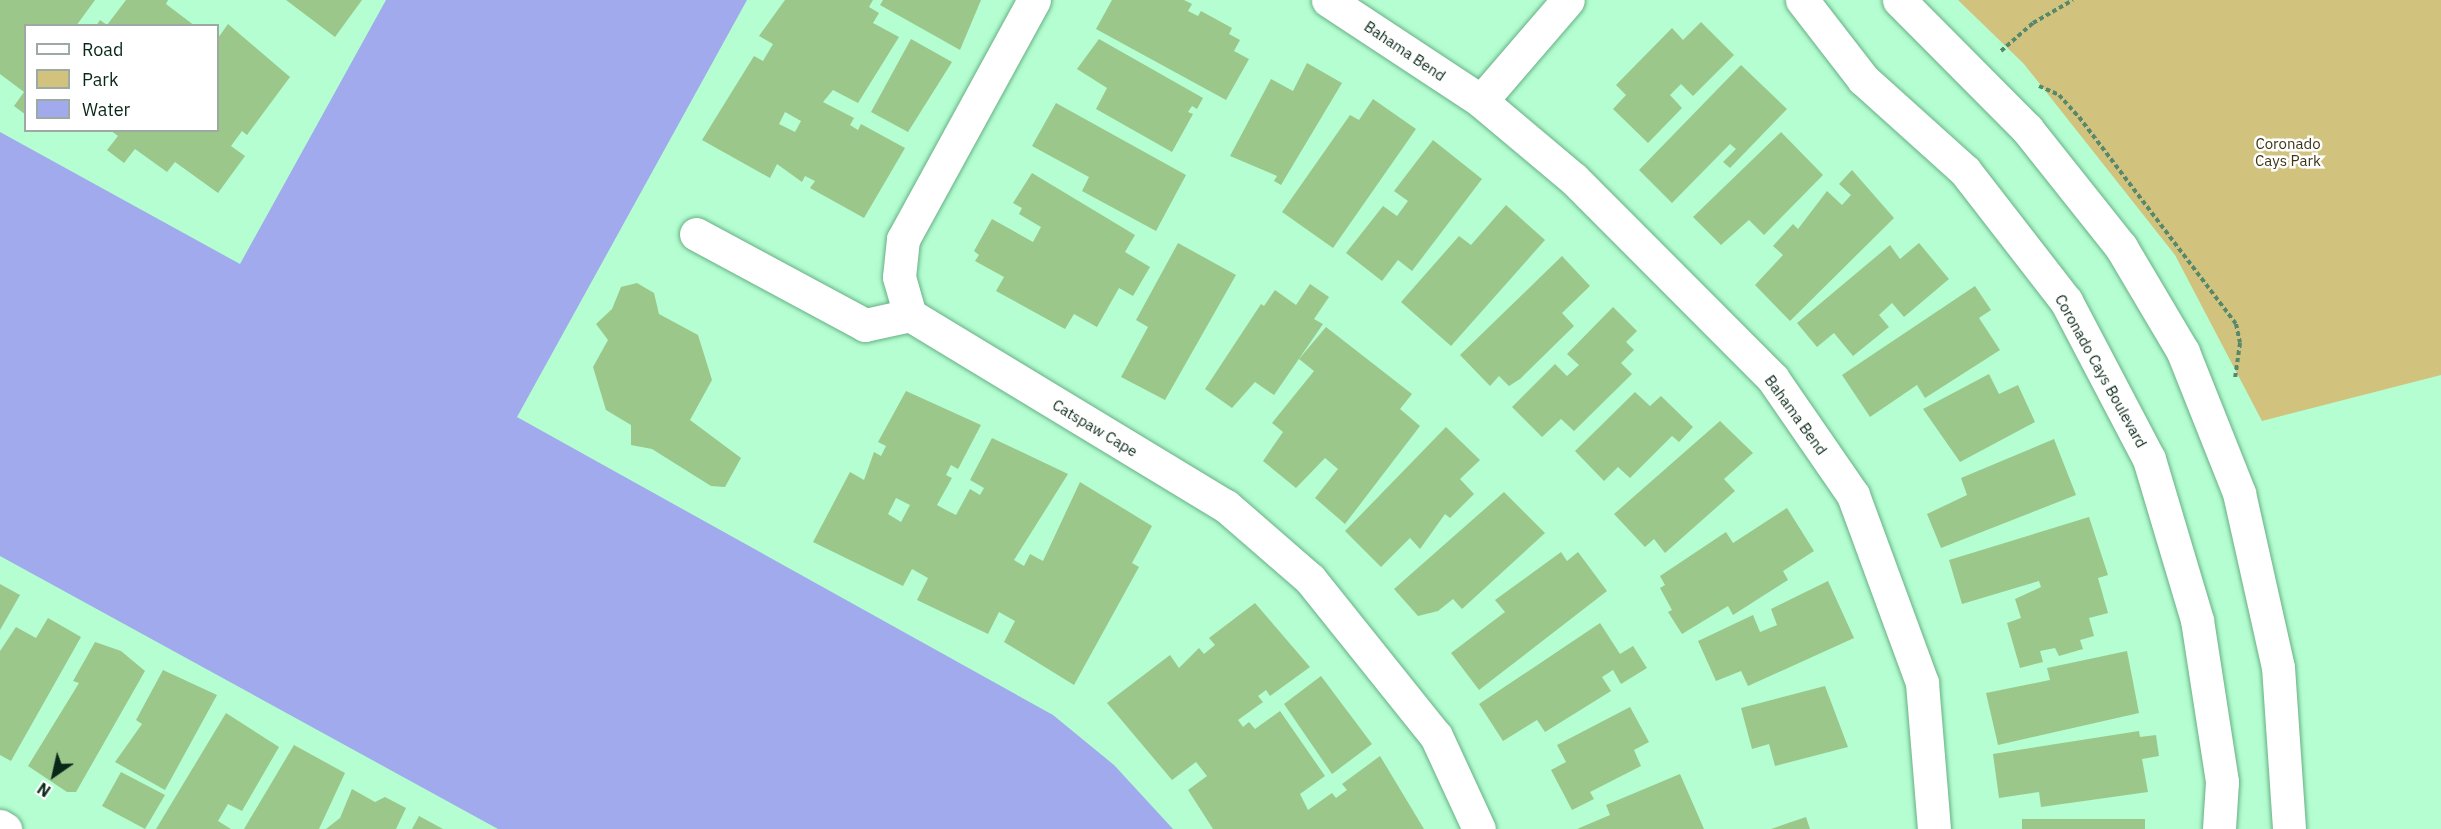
<!DOCTYPE html>
<style>
body{margin:0}
#map{position:relative;width:2441px;height:829px;overflow:hidden;background:#b4fed1;font-family:"IBM Plex Sans",sans-serif}
div>[style]{position:absolute}
.green>*{inset:0;background:#d1c27d}
.water>*{inset:0;background:#a0aaec}
.building>*{inset:0;background:#9bc78b}
.path>*{height:4px;margin-top:-2px;transform-origin:0;background:repeating-linear-gradient(90deg,#56896c 0 4.5px,transparent 0 7.5px)}
.roads{filter:drop-shadow(0 0 2px #67af85) drop-shadow(0 0 2px #67af85)}
.minor>*{height:33px;margin:-16.5px;padding:0 16.5px;transform-origin:16.5px;border-radius:16.5px;background:#fff}
span{translate:-50% -50%;white-space:nowrap;text-align:center;line-height:1.15;-webkit-text-stroke:5px #fff;paint-order:stroke}
.street-label{font-size:15px;color:#092818}
.park-label{font-size:15px;color:#3d3615}
.legend{position:absolute;left:24px;top:24px;width:195px;height:108px;box-sizing:border-box;background:#fff;border:2px solid #9da9a3;margin:0;padding:8px 10px;list-style:none;font-size:18px;color:#092818}
.legend li{display:flex;align-items:center;gap:12px;height:30px}
.legend b{width:30px;border:2px solid #9da9a3}
.north{position:absolute;left:24px;top:745px;width:60px;height:60px;-webkit-text-stroke:4px #fff;paint-order:stroke;rotate:214deg;font-size:16px;font-weight:700;line-height:24px;text-align:center;color:#092818}
.north::after{content:'';display:block;margin:auto;width:21px;height:27px;background:#092818;clip-path:polygon(50% 0,100% 100%,50% 72%,0 100%)}
</style>
<div id="map">
<div class="green">
<i style="clip-path:polygon(1958px 0,2441px 0,2441px 375px,2262px 421px,2175px 255px,2024px 64px)"></i>
</div>
<div class="water">
<i style="clip-path:polygon(386px 0,747px 0,517px 417px,1053px 715px,1114px 765px,1173px 829px,498px 829px,0 556px,0 132px,240px 264px)"></i>
</div>
<div class="building">
<i style="clip-path:polygon(0 0,95px 0,76px 26px,26px 26px,26px 115px,14px 106px,24px 92px,0 74px)"></i>
<i style="clip-path:polygon(126px 0,168px 0,166px 4px,195px 26px,96px 26px,100px 20px,107px 25px)"></i>
<i style="clip-path:polygon(286px 0,362px 0,335px 37px)"></i>
<i style="clip-path:polygon(evenodd,785px 0,873px 0,869px 7px,879px 13px,873px 23px,899px 37px,858px 103px,833px 90px,823px 102px,854px 118px,850px 125px,858px 130px,861px 124px,905px 148px,864px 218px,810px 188px,815px 181px,805px 176px,802px 182px,777px 164px,770px 178px,702px 140px,754px 56px,763px 61px,773px 44px,759px 36px,785px 0,785px 112px,801px 121px,795px 132px,779px 124px,785px 112px)"></i>
<i style="clip-path:polygon(883px 0,981px 0,960px 50px,880px 5px)"></i>
<i style="clip-path:polygon(1112px 0,1184px 0,1192px 4px,1188px 11px,1198px 16px,1201px 11px,1232px 28px,1229px 34px,1240px 40px,1234px 51px,1249px 59px,1226px 100px,1096px 29px)"></i>
<i style="clip-path:polygon(1701px 22px,1734px 55px,1693px 96px,1681px 84px,1670px 95px,1682px 108px,1648px 143px,1613px 109px,1626px 95px,1616px 85px,1672px 28px,1683px 40px)"></i>
<i style="clip-path:polygon(228px 24px,290px 77px,247px 135px,242px 131px,231px 146px,245px 156px,218px 193px,175px 162px,167px 172px,135px 149px,124px 163px,107px 150px,118px 136px,110px 130px,218px 130px,218px 38px)"></i>
<i style="clip-path:polygon(911px 39px,952px 62px,908px 132px,871px 112px)"></i>
<i style="clip-path:polygon(1099px 39px,1203px 98px,1197px 109px,1192px 106px,1188px 112px,1193px 114px,1172px 152px,1096px 109px,1107px 88px,1077px 69px)"></i>
<i style="clip-path:polygon(1307px 63px,1342px 83px,1281px 185px,1274px 181px,1277px 176px,1230px 156px,1271px 79px,1293px 91px)"></i>
<i style="clip-path:polygon(1741px 65px,1787px 109px,1730px 168px,1723px 162px,1736px 149px,1730px 144px,1672px 203px,1639px 170px)"></i>
<i style="clip-path:polygon(1373px 99px,1416px 129px,1333px 248px,1282px 212px,1350px 115px,1359px 120px)"></i>
<i style="clip-path:polygon(1056px 103px,1186px 175px,1156px 231px,1082px 191px,1089px 177px,1032px 146px)"></i>
<i style="clip-path:polygon(1781px 132px,1823px 175px,1764px 235px,1749px 220px,1721px 245px,1693px 217px)"></i>
<i style="clip-path:polygon(1433px 140px,1482px 179px,1412px 271px,1398px 260px,1382px 281px,1346px 253px,1383px 206px,1397px 216px,1408px 201px,1394px 191px)"></i>
<i style="clip-path:polygon(1852px 170px,1894px 218px,1790px 321px,1755px 285px,1783px 255px,1773px 246px,1793px 224px,1798px 229px,1827px 191px,1842px 205px,1851px 195px,1839px 184px)"></i>
<i style="clip-path:polygon(1032px 173px,1135px 235px,1125px 252px,1150px 267px,1133px 296px,1119px 288px,1097px 327px,1074px 314px,1065px 329px,996px 291px,1004px 277px,975px 261px,979px 255px,974px 251px,992px 219px,1033px 242px,1041px 227px,1019px 214px,1022px 208px,1013px 203px)"></i>
<i style="clip-path:polygon(1506px 205px,1545px 240px,1451px 346px,1401px 302px,1459px 236px,1471px 245px)"></i>
<i style="clip-path:polygon(1178px 243px,1236px 275px,1165px 400px,1121px 377px,1148px 327px,1136px 320px)"></i>
<i style="clip-path:polygon(1919px 243px,1949px 279px,1904px 317px,1892px 303px,1879px 315px,1889px 327px,1853px 356px,1834px 333px,1817px 347px,1797px 323px,1890px 245px,1900px 259px)"></i>
<i style="clip-path:polygon(1562px 256px,1590px 286px,1562px 313px,1574px 326px,1520px 379px,1509px 386px,1499px 376px,1490px 386px,1460px 355px)"></i>
<i style="clip-path:polygon(637px 283px,654px 293px,659px 314px,698px 335px,712px 380px,690px 420px,741px 458px,725px 487px,711px 486px,652px 449px,631px 445px,631px 425px,606px 410px,593px 367px,608px 340px,596px 324px,612px 309px,621px 287px)"></i>
<i style="clip-path:polygon(1310px 284px,1329px 297px,1314px 319px,1323px 324px,1274px 395px,1255px 382px,1232px 408px,1205px 389px,1261px 304px,1264px 306px,1275px 290px,1296px 305px)"></i>
<i style="clip-path:polygon(1975px 286px,1991px 310px,1979px 318px,2000px 350px,1925px 398px,1917px 385px,1870px 417px,1842px 375px)"></i>
<i style="clip-path:polygon(1613px 307px,1637px 331px,1626px 342px,1634px 350px,1621px 363px,1632px 374px,1574px 431px,1561px 419px,1542px 437px,1512px 407px,1555px 364px,1567px 376px,1579px 365px,1567px 354px)"></i>
<i style="clip-path:polygon(1326px 327px,1412px 394px,1400px 409px,1420px 426px,1345px 524px,1315px 498px,1338px 469px,1325px 458px,1296px 488px,1263px 461px,1283px 432px,1272px 423px,1314px 371px,1299px 359px)"></i>
<i style="clip-path:polygon(1989px 374px,1999px 394px,2018px 385px,2035px 422px,1960px 462px,1923px 409px)"></i>
<i style="clip-path:polygon(evenodd,906px 391px,981px 425px,958px 469px,951px 465px,946px 475px,952px 478px,937px 505px,944px 509px,956px 515px,970px 489px,980px 495px,984px 488px,970px 480px,992px 438px,1068px 474px,1014px 560px,1024px 566px,1030px 554px,1043px 561px,1080px 482px,1152px 526px,1132px 563px,1139px 567px,1074px 685px,1004px 642px,1015px 621px,999px 612px,988px 634px,917px 600px,928px 578px,912px 569px,903px 586px,813px 542px,850px 472px,864px 480px,874px 452px,881px 456px,886px 446px,878px 442px,906px 391px,896px 498px,910px 505px,901px 522px,888px 514px,896px 498px)"></i>
<i style="clip-path:polygon(1635px 392px,1650px 406px,1661px 396px,1693px 427px,1679px 442px,1672px 436px,1630px 478px,1618px 467px,1604px 481px,1575px 451px)"></i>
<i style="clip-path:polygon(1720px 421px,1753px 453px,1724px 479px,1735px 491px,1665px 553px,1654px 539px,1645px 547px,1614px 514px)"></i>
<i style="clip-path:polygon(1446px 427px,1480px 460px,1460px 479px,1474px 494px,1450px 518px,1445px 514px,1420px 549px,1410px 538px,1381px 567px,1345px 531px)"></i>
<i style="clip-path:polygon(2054px 439px,2076px 495px,1941px 548px,1927px 514px,1967px 495px,1961px 478px)"></i>
<i style="clip-path:polygon(1504px 492px,1545px 533px,1462px 609px,1453px 599px,1438px 611px,1418px 616px,1394px 589px)"></i>
<i style="clip-path:polygon(1787px 508px,1814px 551px,1783px 571px,1788px 580px,1733px 615px,1728px 606px,1682px 634px,1668px 612px,1672px 610px,1660px 588px,1665px 585px,1660px 576px,1726px 532px,1733px 543px)"></i>
<i style="clip-path:polygon(2089px 517px,2108px 575px,2098px 578px,2108px 613px,2089px 618px,2094px 636px,2080px 640px,2083px 649px,2059px 656px,2055px 648px,2040px 651px,2043px 662px,2020px 668px,2007px 623px,2021px 618px,2015px 599px,2041px 587px,2039px 581px,1962px 604px,1949px 560px)"></i>
<i style="clip-path:polygon(1561px 552px,1567px 561px,1578px 552px,1607px 591px,1479px 690px,1451px 653px,1505px 612px,1495px 600px)"></i>
<i style="clip-path:polygon(1828px 581px,1854px 638px,1748px 686px,1741px 671px,1716px 681px,1698px 641px,1753px 615px,1760px 632px,1777px 625px,1771px 609px)"></i>
<i style="clip-path:polygon(0 584px,20px 595px,0 630px)"></i>
<i style="clip-path:polygon(1255px 603px,1310px 667px,1270px 696px,1266px 690px,1258px 696px,1263px 702px,1238px 720px,1243px 727px,1249px 722px,1255px 729px,1280px 711px,1325px 776px,1300px 794px,1308px 810px,1332px 793px,1336px 798px,1347px 790px,1342px 784px,1380px 756px,1424px 829px,1213px 829px,1188px 790px,1207px 776px,1196px 762px,1172px 780px,1107px 703px,1170px 655px,1179px 668px,1199px 648px,1204px 654px,1215px 645px,1209px 638px)"></i>
<i style="clip-path:polygon(48px 618px,81px 637px,11px 761px,0 755px,0 651px,16px 627px,36px 638px)"></i>
<i style="clip-path:polygon(1600px 623px,1620px 654px,1633px 646px,1647px 668px,1621px 684px,1613px 670px,1602px 677px,1611px 691px,1545px 732px,1537px 720px,1503px 741px,1479px 704px)"></i>
<i style="clip-path:polygon(95px 642px,121px 651px,145px 671px,76px 792px,67px 792px,28px 766px,79px 683px,73px 681px)"></i>
<i style="clip-path:polygon(2127px 651px,2139px 713px,1998px 745px,1986px 693px,2050px 680px,2047px 668px)"></i>
<i style="clip-path:polygon(163px 670px,217px 695px,165px 790px,115px 762px,142px 724px,136px 720px)"></i>
<i style="clip-path:polygon(1321px 676px,1372px 744px,1332px 774px,1284px 704px)"></i>
<i style="clip-path:polygon(1825px 686px,1848px 747px,1775px 766px,1769px 744px,1752px 749px,1741px 708px)"></i>
<i style="clip-path:polygon(1630px 707px,1649px 742px,1634px 750px,1641px 766px,1590px 792px,1594px 799px,1572px 810px,1551px 770px,1566px 762px,1557px 745px)"></i>
<i style="clip-path:polygon(226px 713px,279px 747px,242px 811px,228px 804px,218px 821px,231px 829px,156px 829px)"></i>
<i style="clip-path:polygon(2139px 731px,2140px 737px,2156px 735px,2159px 756px,2142px 759px,2148px 792px,2041px 807px,2039px 792px,1999px 798px,1993px 754px)"></i>
<i style="clip-path:polygon(294px 745px,345px 773px,319px 829px,244px 829px)"></i>
<i style="clip-path:polygon(121px 772px,165px 795px,145px 829px,102px 806px)"></i>
<i style="clip-path:polygon(1680px 774px,1704px 829px,1577px 829px,1610px 815px,1606px 805px)"></i>
<i style="clip-path:polygon(352px 789px,375px 802px,385px 797px,406px 808px,396px 829px,326px 829px,340px 818px)"></i>
<i style="clip-path:polygon(419px 816px,443px 829px,412px 829px)"></i>
<i style="clip-path:polygon(1806px 817px,1810px 829px,1771px 829px)"></i>
<i style="clip-path:polygon(2022px 819px,2145px 819px,2145px 829px,2022px 829px)"></i>
</div>
<div class="path">
<i style="left:2001px;top:51px;width:43px;rotate:-41.2deg"></i>
<i style="left:2033px;top:23px;width:46px;rotate:-29.9deg"></i>
<i style="left:2039px;top:86px;width:22px;rotate:24deg"></i>
<i style="left:2059px;top:95px;width:30px;rotate:48deg"></i>
<i style="left:2079px;top:117px;width:260px;rotate:52.8deg"></i>
<i style="left:2236px;top:324px;width:19px;rotate:78deg"></i>
<i style="left:2240px;top:343px;width:36px;rotate:98deg"></i>
</div>
<div class="roads">
<div class="minor">
<i style="left:1034px;top:0;width:273px;rotate:118.7deg"></i>
<i style="left:903px;top:239px;width:38px;rotate:96deg"></i>
<i style="left:899px;top:277px;width:40px;rotate:74deg"></i>
<i style="left:910px;top:315px;width:369px;rotate:31.2deg"></i>
<i style="left:1226px;top:506px;width:111px;rotate:41deg"></i>
<i style="left:1310px;top:579px;width:201px;rotate:51.3deg"></i>
<i style="left:1436px;top:736px;width:102px;rotate:65.2deg"></i>
<i style="left:1328px;top:0;width:183px;rotate:33.4deg"></i>
<i style="left:1481px;top:101px;width:121px;rotate:40deg"></i>
<i style="left:1574px;top:179px;width:282px;rotate:45.1deg"></i>
<i style="left:1773px;top:379px;width:141px;rotate:55.4deg"></i>
<i style="left:1853px;top:495px;width:200px;rotate:69.8deg"></i>
<i style="left:1922px;top:683px;width:146px;rotate:85.3deg"></i>
<i style="left:1802px;top:0;width:100px;rotate:52.3deg"></i>
<i style="left:1863px;top:79px;width:137px;rotate:42deg"></i>
<i style="left:1965px;top:171px;width:165px;rotate:52.2deg"></i>
<i style="left:2066px;top:301px;width:178px;rotate:62.3deg"></i>
<i style="left:2149px;top:459px;width:168px;rotate:73.4deg"></i>
<i style="left:2197px;top:620px;width:164px;rotate:81.2deg"></i>
<i style="left:2222px;top:782px;width:47px;rotate:93.7deg"></i>
<i style="left:1899px;top:0;width:182px;rotate:45.2deg"></i>
<i style="left:2027px;top:129px;width:151px;rotate:51.5deg"></i>
<i style="left:2121px;top:247px;width:122px;rotate:59.4deg"></i>
<i style="left:2183px;top:352px;width:152px;rotate:68.3deg"></i>
<i style="left:2239px;top:493px;width:178px;rotate:77.4deg"></i>
<i style="left:2278px;top:667px;width:162px;rotate:86.1deg"></i>
<i style="left:1481px;top:101px;width:133px;rotate:-49.3deg"></i>
<i style="left:696px;top:234px;width:192px;rotate:28.3deg"></i>
<i style="left:865px;top:325px;width:46px;rotate:-12.5deg"></i>
<i style="left:0;top:826px;width:6px;rotate:31deg"></i>
</div>
</div>
<div class="street-label">
<span style="left:1405px;top:51px;rotate:34deg">Bahama Bend</span>
<span style="left:2101px;top:371px;rotate:61deg">Coronado Cays Boulevard</span>
<span style="left:1796px;top:415px;rotate:54deg">Bahama Bend</span>
<span style="left:1095px;top:428px;rotate:31deg">Catspaw Cape</span>
</div>
<div class="park-label">
<span style="left:2288px;top:152px">Coronado<br>Cays Park</span>
</div>
<ul class="legend">
<li><b style="height:8px;background:#fff"></b>Road</li>
<li><b style="height:16px;background:#d1c27d"></b>Park</li>
<li><b style="height:16px;background:#a0aaec"></b>Water</li>
</ul>
<div class="north">N</div>
</div>
